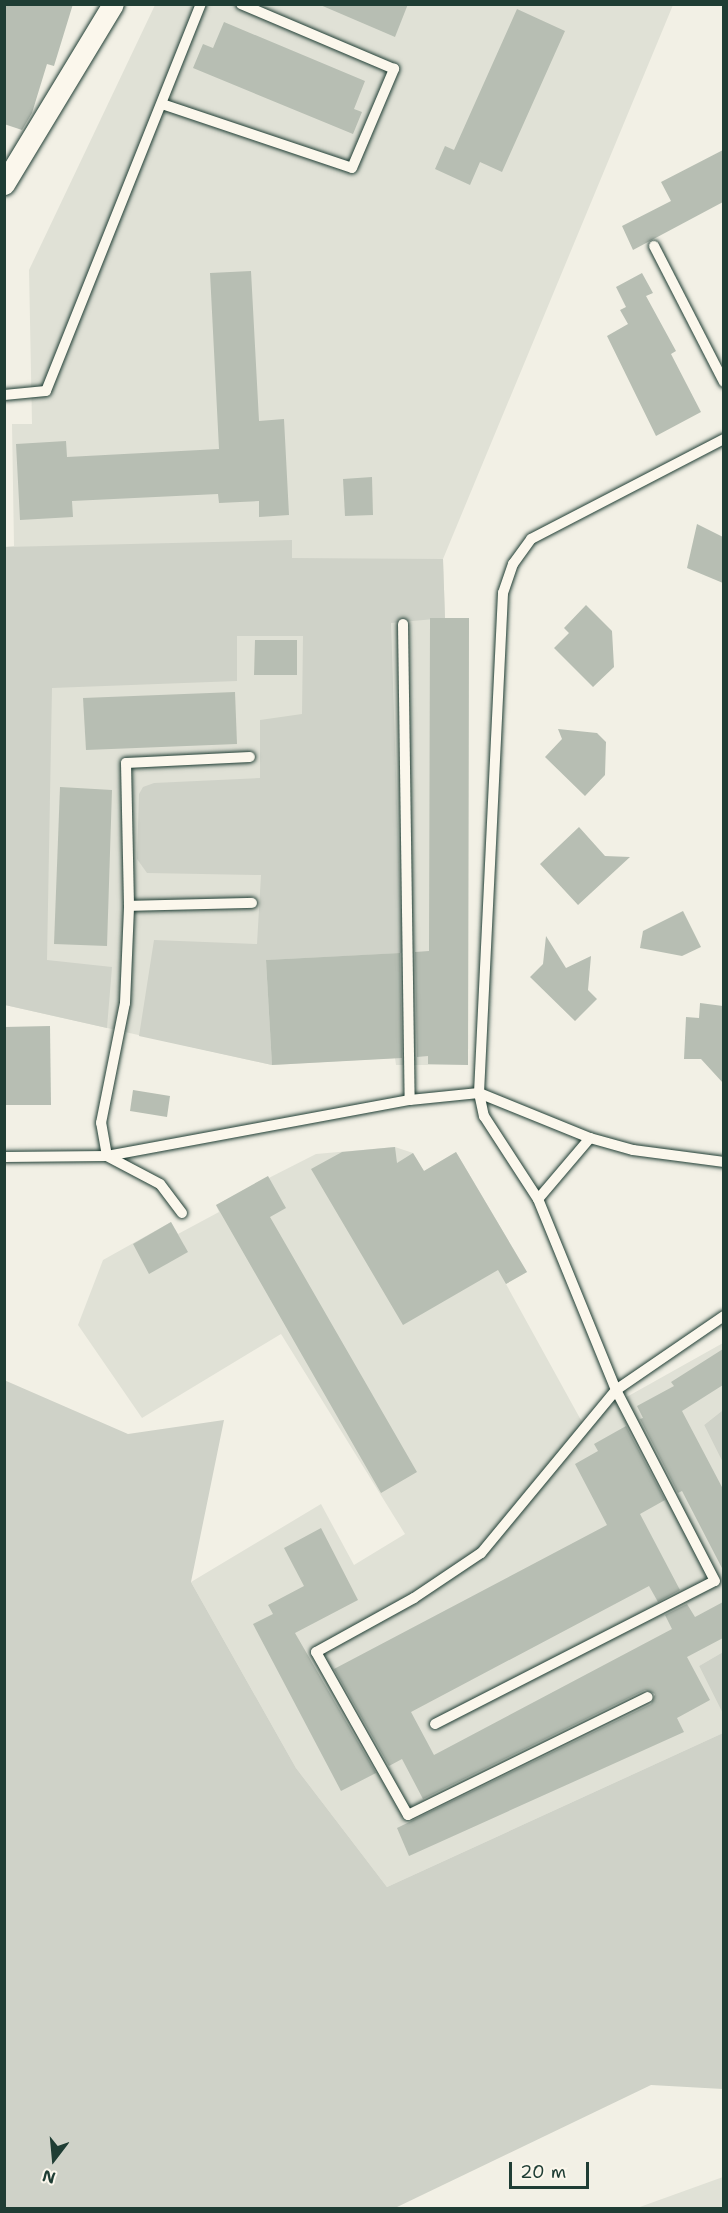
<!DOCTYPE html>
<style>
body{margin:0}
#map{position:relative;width:728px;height:2213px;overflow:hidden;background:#f2f0e5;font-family:"Shantell Sans",sans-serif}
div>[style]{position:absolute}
.built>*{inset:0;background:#e0e1d6}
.green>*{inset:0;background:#cfd2c8}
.building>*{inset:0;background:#b7beb3}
.roads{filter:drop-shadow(0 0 2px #1f3d34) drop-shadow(0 0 2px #1f3d34)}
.lane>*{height:10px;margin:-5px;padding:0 5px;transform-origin:5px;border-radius:5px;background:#fbf7ec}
.street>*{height:21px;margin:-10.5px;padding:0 10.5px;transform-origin:10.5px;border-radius:10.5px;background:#fbf7ec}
span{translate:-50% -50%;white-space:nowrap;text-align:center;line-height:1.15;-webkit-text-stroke:5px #fbf7ec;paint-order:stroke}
.frame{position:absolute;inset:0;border:6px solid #1f3d34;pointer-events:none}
.north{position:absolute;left:24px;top:2129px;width:60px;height:60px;-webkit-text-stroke:4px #fbf7ec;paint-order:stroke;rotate:196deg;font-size:16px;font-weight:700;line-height:24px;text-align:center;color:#1f3d34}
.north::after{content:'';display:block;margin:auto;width:21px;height:27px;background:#1f3d34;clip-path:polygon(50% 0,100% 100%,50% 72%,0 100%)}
.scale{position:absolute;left:509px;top:2162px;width:80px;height:27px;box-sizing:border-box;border:3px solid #1f3d34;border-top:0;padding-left:8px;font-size:18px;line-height:21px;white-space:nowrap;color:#1f3d34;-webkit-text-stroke:4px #fbf7ec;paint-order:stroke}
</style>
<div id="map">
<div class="built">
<i style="clip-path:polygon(155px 5px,673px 5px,443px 559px,445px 618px,469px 618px,468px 1065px,396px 1065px,395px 1058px,272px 1065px,5px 1005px,4px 547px,14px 546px,12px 424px,32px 424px,29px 270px)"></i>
<i style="clip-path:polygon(395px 1147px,413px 1153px,424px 1171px,456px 1152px,527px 1272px,506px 1284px,582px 1422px,723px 1343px,723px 1410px,704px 1425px,723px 1463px,723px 1652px,699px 1666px,723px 1714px,723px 1733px,387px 1887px,296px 1768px,191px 1582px,321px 1504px,354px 1565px,405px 1534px,281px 1334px,142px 1418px,78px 1325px,103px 1260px,171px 1222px,178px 1234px,219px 1212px,216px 1205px,316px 1154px)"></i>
<i style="clip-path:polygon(723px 2177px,723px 2208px,637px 2208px)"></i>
</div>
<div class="green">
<i style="clip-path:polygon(292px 540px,292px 558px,443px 559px,445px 618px,391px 623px,402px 953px,266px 960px,272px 1065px,139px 1036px,154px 940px,257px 944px,261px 875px,147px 873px,137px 859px,139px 794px,143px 787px,154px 783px,260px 778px,260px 720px,302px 714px,303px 636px,237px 636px,237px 681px,52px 688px,47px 960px,112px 967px,107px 1028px,5px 1005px,5px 547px)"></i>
<i style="clip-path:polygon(4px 1380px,128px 1434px,224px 1420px,191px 1582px,296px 1768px,387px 1887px,723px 1733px,723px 2089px,651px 2085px,395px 2208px,5px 2208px)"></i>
<i style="clip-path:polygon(723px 1410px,723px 1463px,704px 1425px)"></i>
<i style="clip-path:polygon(723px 1652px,723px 1714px,699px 1666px)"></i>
</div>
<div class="building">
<i style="clip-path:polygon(4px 4px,73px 4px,54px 66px,47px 64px,32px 113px,22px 130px,4px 124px)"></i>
<i style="clip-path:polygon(318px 4px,408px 4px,395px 37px)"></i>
<i style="clip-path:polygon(517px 9px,565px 31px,502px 172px,480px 162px,470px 185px,435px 169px,445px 146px,454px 150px)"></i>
<i style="clip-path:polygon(224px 22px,365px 81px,354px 109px,362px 112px,353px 134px,193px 68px,203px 44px,213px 48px)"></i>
<i style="clip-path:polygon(723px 150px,723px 202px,633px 250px,622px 226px,671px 201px,661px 182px)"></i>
<i style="clip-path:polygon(251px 271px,259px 421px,284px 419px,289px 515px,259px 517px,259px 501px,219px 503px,218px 494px,72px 501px,73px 517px,20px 520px,16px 444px,66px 441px,67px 457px,219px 449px,210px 273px)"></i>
<i style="clip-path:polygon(642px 273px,653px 293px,646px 296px,676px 351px,671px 354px,701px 412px,656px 436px,607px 336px,628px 324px,620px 310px,626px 307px,616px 287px)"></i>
<i style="clip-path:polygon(372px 477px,373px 515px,345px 516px,343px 479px)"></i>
<i style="clip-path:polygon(697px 524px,723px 537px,723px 583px,687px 568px)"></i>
<i style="clip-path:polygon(586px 605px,612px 631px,614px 667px,593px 687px,554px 648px,569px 633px,564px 628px)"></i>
<i style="clip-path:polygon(430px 618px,469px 618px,468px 1065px,428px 1064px,428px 1056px,417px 1057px,415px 952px,429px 951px)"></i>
<i style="clip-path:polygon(255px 640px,297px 640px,297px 675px,254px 675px)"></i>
<i style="clip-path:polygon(235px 692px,237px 744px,86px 750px,83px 698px)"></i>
<i style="clip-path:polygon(558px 729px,597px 733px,606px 742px,605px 775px,585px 796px,545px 757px,562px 739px)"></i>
<i style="clip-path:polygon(60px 787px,112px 790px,107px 946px,54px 944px)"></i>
<i style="clip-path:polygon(579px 827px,605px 856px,630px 857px,578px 905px,540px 864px)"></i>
<i style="clip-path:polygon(683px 911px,701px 947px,682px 956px,640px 948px,643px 931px)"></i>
<i style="clip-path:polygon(546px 936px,566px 968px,591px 956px,588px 990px,597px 999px,575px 1021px,530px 977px,543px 964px)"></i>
<i style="clip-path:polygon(400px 953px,402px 1058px,272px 1065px,266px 960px)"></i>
<i style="clip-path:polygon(700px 1003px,723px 1006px,723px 1083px,701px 1059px,684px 1059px,686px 1017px,699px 1018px)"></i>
<i style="clip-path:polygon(50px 1026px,51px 1105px,4px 1105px,4px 1027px)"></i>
<i style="clip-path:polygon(133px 1090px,170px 1096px,167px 1117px,130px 1111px)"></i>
<i style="clip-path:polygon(395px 1147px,397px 1163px,413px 1153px,424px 1171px,456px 1152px,527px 1272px,506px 1284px,498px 1270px,403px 1325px,311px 1169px,342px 1152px)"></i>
<i style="clip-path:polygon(268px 1176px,286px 1208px,270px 1217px,417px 1472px,381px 1493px,216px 1205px)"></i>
<i style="clip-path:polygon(171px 1222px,188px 1252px,149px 1274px,133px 1244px)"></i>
<i style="clip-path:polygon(723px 1349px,723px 1385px,682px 1411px,723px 1489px,723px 1570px,682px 1491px,678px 1493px,640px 1419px,643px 1418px,637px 1406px,674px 1386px,671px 1382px)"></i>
<i style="clip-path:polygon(626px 1426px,665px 1500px,640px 1514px,680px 1590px,658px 1602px,649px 1586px,411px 1712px,434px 1755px,672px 1629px,665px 1615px,687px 1604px,695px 1617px,723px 1602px,723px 1638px,687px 1657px,710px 1700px,677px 1718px,684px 1732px,409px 1856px,397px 1828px,651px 1704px,655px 1694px,645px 1690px,423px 1799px,402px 1759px,389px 1766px,334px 1669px,607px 1525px,575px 1464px,598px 1451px,594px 1444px)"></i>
<i style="clip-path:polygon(321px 1528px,358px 1600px,295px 1633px,376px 1773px,341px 1791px,253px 1624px,273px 1614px,268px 1605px,304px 1586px,284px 1548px)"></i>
</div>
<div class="roads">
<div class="lane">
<i style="left:162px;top:104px;width:200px;rotate:18.6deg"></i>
<i style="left:352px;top:168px;width:108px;rotate:-67deg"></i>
<i style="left:394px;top:69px;width:166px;rotate:-157deg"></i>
<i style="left:654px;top:246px;width:153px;rotate:62.8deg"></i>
<i style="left:4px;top:395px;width:42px;rotate:-5.4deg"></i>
<i style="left:46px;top:391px;width:417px;rotate:-68.2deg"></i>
<i style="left:403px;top:624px;width:476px;rotate:89.2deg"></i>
<i style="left:129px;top:906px;width:123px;rotate:-1.4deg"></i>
<i style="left:479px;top:1093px;width:120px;rotate:22.1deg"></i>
<i style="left:590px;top:1138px;width:45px;rotate:15.6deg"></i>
<i style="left:633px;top:1150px;width:92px;rotate:7.5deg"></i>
<i style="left:479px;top:1093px;width:24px;rotate:78deg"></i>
<i style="left:484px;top:1116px;width:99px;rotate:57deg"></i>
<i style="left:590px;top:1138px;width:80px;rotate:130.4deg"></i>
<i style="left:538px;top:1199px;width:206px;rotate:67.8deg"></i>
<i style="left:616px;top:1390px;width:212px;rotate:129.6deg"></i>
<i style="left:481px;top:1553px;width:81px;rotate:146.1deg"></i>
<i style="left:414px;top:1598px;width:112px;rotate:151.1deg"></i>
<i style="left:316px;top:1652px;width:187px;rotate:60.6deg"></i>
<i style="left:408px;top:1815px;width:267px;rotate:-26.2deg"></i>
<i style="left:4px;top:1157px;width:103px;rotate:-0.6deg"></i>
<i style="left:107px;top:1156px;width:308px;rotate:-10.5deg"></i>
<i style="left:410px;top:1100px;width:69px;rotate:-5.8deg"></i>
<i style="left:479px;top:1093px;width:501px;rotate:-87.25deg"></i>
<i style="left:503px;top:593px;width:31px;rotate:-71deg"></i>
<i style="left:513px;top:564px;width:31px;rotate:-54deg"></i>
<i style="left:531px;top:539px;width:217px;rotate:-27.4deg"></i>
<i style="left:182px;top:1213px;width:36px;rotate:-127deg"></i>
<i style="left:160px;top:1184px;width:60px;rotate:-152.2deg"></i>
<i style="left:107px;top:1156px;width:34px;rotate:-100deg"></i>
<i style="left:101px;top:1123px;width:122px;rotate:-78.7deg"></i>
<i style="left:125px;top:1003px;width:97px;rotate:-87.6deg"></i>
<i style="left:129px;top:906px;width:143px;rotate:-91.2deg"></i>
<i style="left:126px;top:763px;width:124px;rotate:-2.8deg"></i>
<i style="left:435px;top:1724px;width:314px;rotate:-27.1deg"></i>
<i style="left:715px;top:1581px;width:215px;rotate:-117.4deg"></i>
<i style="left:616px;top:1390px;width:131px;rotate:-34.4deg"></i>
</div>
<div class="street">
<i style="left:4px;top:184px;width:210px;rotate:-58.8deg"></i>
</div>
</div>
<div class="frame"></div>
<div class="north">N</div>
<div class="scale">20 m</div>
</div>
